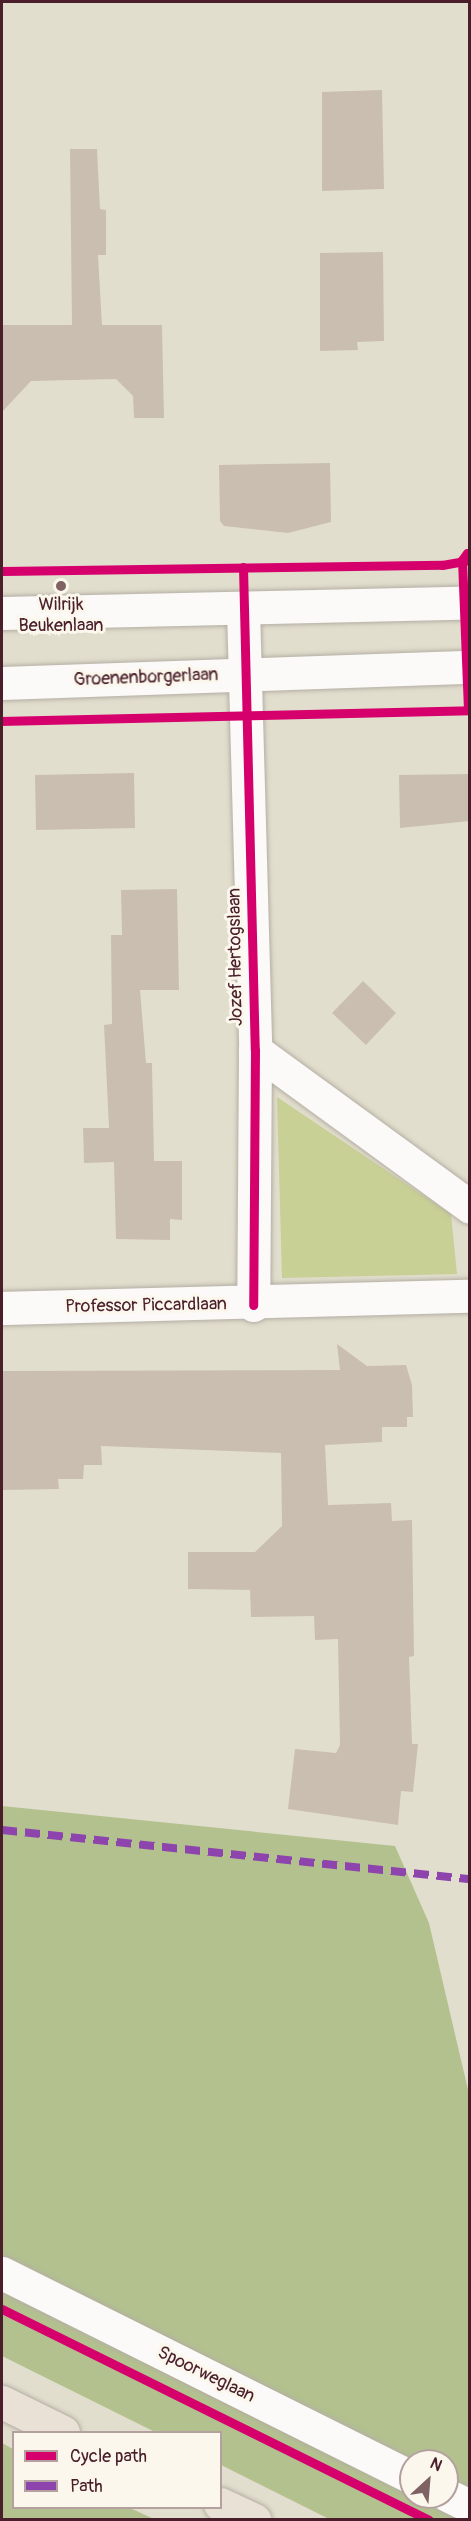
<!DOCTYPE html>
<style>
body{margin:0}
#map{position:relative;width:471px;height:2521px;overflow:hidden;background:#e2decd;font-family:Pangolin,sans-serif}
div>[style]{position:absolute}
.green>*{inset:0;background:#c8d096}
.forest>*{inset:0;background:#b3c18f}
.building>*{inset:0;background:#cabeb0}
.roads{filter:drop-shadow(0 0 2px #b4aea4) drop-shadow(0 0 2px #b4aea4)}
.minor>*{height:33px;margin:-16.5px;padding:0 16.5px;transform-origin:16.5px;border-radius:16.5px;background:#fbfaf8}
.highway>*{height:33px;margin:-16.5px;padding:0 16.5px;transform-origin:16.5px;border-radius:16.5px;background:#eae1d6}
.quiet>*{height:8px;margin-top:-4px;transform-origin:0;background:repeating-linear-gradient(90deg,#8e44ad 0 15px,transparent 0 23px)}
.cycleway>*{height:9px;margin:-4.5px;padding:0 4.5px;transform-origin:4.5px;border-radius:4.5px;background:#d6006c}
.dots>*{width:16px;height:16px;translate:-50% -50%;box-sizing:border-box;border:3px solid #fbf7ec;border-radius:50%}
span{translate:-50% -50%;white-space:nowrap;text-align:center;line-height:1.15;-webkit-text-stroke:6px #fbf7ec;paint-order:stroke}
.poi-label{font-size:18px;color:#4a1f2b}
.street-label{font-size:18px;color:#4a1f2b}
.frame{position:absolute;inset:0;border:3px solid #4a1f2b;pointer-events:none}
.legend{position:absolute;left:12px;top:2431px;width:210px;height:78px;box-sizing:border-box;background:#fbf7ec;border:2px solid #b4a19f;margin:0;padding:8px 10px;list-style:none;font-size:18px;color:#4a1f2b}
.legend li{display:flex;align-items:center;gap:12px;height:30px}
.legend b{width:30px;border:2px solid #b4a19f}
.north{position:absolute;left:399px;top:2449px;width:60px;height:60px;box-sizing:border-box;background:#fbf7ec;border:2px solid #b4a19f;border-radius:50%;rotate:26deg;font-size:16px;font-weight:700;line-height:24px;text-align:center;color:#4a1f2b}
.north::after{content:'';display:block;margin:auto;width:21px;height:27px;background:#7f6264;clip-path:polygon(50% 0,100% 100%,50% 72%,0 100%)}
</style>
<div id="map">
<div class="green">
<i style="clip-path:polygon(277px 1097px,451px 1214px,457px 1274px,282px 1278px)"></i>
</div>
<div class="forest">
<i style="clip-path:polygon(evenodd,2px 1806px,395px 1846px,429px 1923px,469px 2094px,469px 2519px,329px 2519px,221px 2465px,220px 2432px,155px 2432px,2px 2356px,2px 1806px,411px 2461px,447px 2461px,447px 2497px,411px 2497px,411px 2461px)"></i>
<i style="clip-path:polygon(2px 2443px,13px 2449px,14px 2508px,130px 2508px,154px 2519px,2px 2519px)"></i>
</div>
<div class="building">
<i style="clip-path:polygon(382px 90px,384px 189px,322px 191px,322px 92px)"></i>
<i style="clip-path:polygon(70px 149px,97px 149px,100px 209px,106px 210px,106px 255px,98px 255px,102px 325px,162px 325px,164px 418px,134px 418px,133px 396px,116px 379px,31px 381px,2px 412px,2px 325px,72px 325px)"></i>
<i style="clip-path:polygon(383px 252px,384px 341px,357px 342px,358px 350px,320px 351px,320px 253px)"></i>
<i style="clip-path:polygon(330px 463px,331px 522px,288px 533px,224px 526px,220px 521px,219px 465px)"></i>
<i style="clip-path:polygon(134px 773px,135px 828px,36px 830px,35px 775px)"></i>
<i style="clip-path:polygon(470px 774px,470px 821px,400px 828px,399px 775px)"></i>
<i style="clip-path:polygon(177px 889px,179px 990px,140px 990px,146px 1063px,152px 1063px,154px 1161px,182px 1161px,182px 1220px,170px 1219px,170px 1240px,116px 1239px,114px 1162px,84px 1163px,83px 1128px,109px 1128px,104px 1025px,112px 1024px,111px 935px,122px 935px,121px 890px)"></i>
<i style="clip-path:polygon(363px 981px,396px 1013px,366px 1045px,332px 1013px)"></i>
<i style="clip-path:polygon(337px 1344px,367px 1366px,406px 1365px,412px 1385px,413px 1417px,407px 1417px,407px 1427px,382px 1427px,382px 1442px,325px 1445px,328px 1505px,391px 1503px,392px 1521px,412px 1520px,414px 1656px,409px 1657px,412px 1744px,418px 1744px,413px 1792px,401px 1791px,398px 1825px,288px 1809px,295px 1749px,336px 1753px,340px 1745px,338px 1639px,315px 1640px,314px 1616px,251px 1617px,250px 1590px,188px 1589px,188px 1552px,255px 1552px,282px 1526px,281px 1453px,101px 1446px,102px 1465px,84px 1465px,83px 1479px,58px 1479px,59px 1489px,2px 1490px,2px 1371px,340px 1370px)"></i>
</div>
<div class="roads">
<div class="minor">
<i style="left:243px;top:609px;width:441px;rotate:88.4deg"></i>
<i style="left:255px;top:1050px;width:255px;rotate:90.4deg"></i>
<i style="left:2px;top:613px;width:468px;rotate:-1.3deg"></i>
<i style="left:2px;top:683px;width:468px;rotate:-2deg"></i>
<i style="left:255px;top:1050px;width:266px;rotate:36.1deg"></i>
<i style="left:2px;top:1308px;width:468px;rotate:-1.5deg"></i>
<i style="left:2px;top:2273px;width:457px;rotate:26.5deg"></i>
<i style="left:447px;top:2495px;width:25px;rotate:26deg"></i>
</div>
<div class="highway">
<i style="left:2px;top:2402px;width:68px;rotate:26.2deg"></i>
<i style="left:220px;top:2504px;width:38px;rotate:25deg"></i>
</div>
</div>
<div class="quiet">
<i style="left:2px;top:1830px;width:471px;rotate:6deg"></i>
</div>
<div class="cycleway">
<i style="left:467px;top:553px;width:9px;rotate:126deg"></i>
<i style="left:462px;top:560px;width:150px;rotate:87.7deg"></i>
<i style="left:243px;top:567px;width:483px;rotate:88.6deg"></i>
<i style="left:255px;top:1050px;width:255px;rotate:90.4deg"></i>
<i style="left:2px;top:571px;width:440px;rotate:-0.8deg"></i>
<i style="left:442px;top:565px;width:28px;rotate:-10deg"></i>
<i style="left:2px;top:721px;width:468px;rotate:-1.3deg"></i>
<i style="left:2px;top:2309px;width:476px;rotate:26.3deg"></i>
</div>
<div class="dots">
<i style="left:61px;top:586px;background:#7f6264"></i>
</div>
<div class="poi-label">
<span style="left:61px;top:616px">Wilrijk<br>Beukenlaan</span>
</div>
<div class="street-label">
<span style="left:146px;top:678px;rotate:-2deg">Groenenborgerlaan</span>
<span style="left:236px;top:957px;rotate:-91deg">Jozef Hertogslaan</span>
<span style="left:146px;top:1306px;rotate:-1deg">Professor Piccardlaan</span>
<span style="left:206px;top:2375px;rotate:26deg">Spoorweglaan</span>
</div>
<div class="frame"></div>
<ul class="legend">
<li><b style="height:8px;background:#d6006c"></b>Cycle path</li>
<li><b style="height:8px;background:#8e44ad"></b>Path</li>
</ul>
<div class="north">N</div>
</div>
